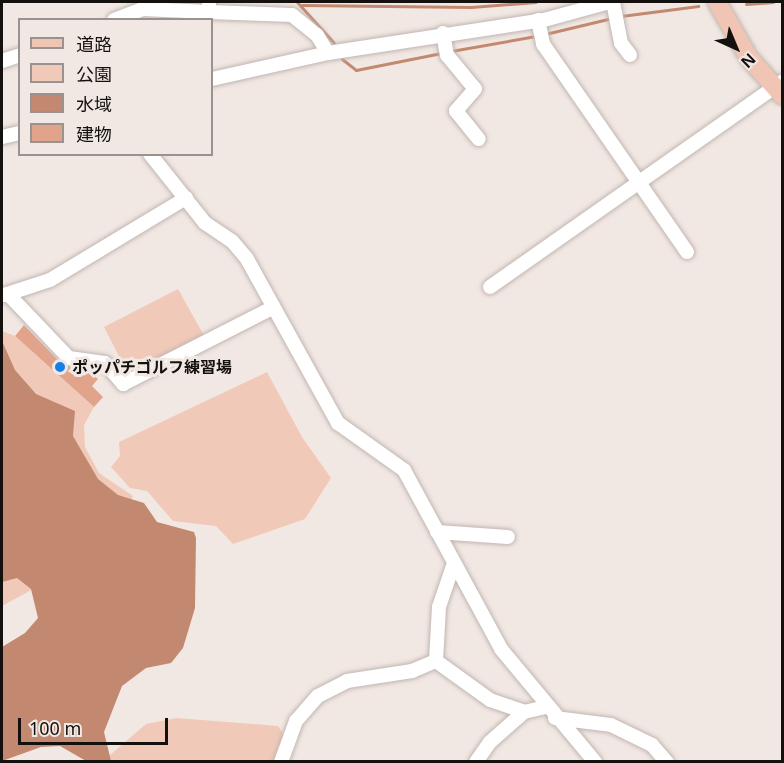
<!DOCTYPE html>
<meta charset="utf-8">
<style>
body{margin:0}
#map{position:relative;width:784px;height:763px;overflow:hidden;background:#f2e8e3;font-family:"Noto Sans","Noto Sans JP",sans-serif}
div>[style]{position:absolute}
.green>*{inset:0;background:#f1c9b8}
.water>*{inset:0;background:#c38970}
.stream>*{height:3px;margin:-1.5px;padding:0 1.5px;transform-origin:1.5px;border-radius:1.5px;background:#c38970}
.building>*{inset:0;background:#e1a48b}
.roads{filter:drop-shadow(0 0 2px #c0b6b2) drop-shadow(0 0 2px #c0b6b2)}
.minor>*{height:14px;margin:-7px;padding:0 7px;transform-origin:7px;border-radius:7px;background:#fff}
.major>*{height:18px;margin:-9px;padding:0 9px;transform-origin:9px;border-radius:9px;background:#f1c5b3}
.dots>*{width:16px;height:16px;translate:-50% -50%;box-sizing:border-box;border:3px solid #f2e8e3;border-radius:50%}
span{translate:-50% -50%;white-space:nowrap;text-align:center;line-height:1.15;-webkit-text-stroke:6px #f2e8e3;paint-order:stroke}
.poi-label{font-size:16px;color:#13100e;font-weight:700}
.left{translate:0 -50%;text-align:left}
.frame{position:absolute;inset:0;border:3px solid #13100e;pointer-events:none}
.legend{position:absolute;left:18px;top:18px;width:195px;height:138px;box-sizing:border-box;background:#f2e8e3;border:2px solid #99928e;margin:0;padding:8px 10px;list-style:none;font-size:18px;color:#13100e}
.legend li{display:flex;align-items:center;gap:12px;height:30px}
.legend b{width:30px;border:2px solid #99928e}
.north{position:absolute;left:706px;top:18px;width:60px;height:60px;-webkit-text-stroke:4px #f2e8e3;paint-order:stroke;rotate:136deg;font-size:16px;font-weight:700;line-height:24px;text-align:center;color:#13100e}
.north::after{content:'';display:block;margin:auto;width:21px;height:27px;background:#13100e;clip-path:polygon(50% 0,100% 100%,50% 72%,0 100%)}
.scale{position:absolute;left:18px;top:718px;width:150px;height:27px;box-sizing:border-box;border:3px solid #13100e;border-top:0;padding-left:8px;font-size:18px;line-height:21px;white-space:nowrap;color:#13100e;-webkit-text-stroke:4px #f2e8e3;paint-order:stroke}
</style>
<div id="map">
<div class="green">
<i style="clip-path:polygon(178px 289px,207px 341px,131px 380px,104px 327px)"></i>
<i style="clip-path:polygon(2px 331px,15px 336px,94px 407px,84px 425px,85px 447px,99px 473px,133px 496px,123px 516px,59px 575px,2px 606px)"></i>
<i style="clip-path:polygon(267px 372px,302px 437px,331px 478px,305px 519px,233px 544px,216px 526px,173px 521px,147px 491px,130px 488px,111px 467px,120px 456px,119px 442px)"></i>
<i style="clip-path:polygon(176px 718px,278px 726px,291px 745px,287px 761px,102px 762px,146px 724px)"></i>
</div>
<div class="water">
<i style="clip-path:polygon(2px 341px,15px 370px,36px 394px,75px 411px,73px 436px,98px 479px,118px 495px,144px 503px,157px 522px,194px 532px,196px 538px,195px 608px,183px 648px,171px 663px,146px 668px,122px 686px,104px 732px,111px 761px,86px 761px,60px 746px,41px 747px,2px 761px,2px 647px,25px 633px,38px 618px,31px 589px,17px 578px,2px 582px)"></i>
</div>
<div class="stream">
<i style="left:297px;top:2px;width:55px;rotate:47.9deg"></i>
<i style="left:746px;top:4px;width:27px;rotate:-4deg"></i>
<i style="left:302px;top:5px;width:169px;rotate:0.7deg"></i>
<i style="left:471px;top:7px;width:65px;rotate:-4.4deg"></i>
<i style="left:621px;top:16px;width:78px;rotate:-7.4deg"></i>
<i style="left:545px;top:34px;width:69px;rotate:-13.4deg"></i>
<i style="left:451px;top:51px;width:86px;rotate:-10deg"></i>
<i style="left:342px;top:59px;width:18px;rotate:38deg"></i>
<i style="left:356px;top:70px;width:87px;rotate:-11.3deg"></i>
</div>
<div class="building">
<i style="clip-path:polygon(24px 325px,63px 365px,87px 370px,98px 379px,92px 386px,103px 397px,94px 407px,15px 336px)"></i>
</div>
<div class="roads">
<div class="minor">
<i style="left:209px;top:2px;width:10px;rotate:90deg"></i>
<i style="left:209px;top:12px;width:83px;rotate:2.1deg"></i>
<i style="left:292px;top:15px;width:32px;rotate:39deg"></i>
<i style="left:317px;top:35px;width:21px;rotate:59deg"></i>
<i style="left:613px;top:2px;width:42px;rotate:79deg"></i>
<i style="left:621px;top:43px;width:15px;rotate:53deg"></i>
<i style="left:114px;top:20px;width:31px;rotate:-21deg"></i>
<i style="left:143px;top:9px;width:66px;rotate:2.6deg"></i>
<i style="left:538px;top:20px;width:25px;rotate:78deg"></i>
<i style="left:543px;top:44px;width:253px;rotate:55.3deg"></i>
<i style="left:443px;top:33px;width:22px;rotate:80deg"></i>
<i style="left:447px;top:55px;width:44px;rotate:50.5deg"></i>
<i style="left:475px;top:89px;width:29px;rotate:131deg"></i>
<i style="left:456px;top:111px;width:36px;rotate:51deg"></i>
<i style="left:2px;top:61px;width:19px;rotate:-18deg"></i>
<i style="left:212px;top:79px;width:119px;rotate:-12.6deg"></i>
<i style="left:328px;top:53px;width:219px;rotate:-8.7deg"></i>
<i style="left:544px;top:20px;width:68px;rotate:-15.3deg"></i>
<i style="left:2px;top:137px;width:18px;rotate:-13deg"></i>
<i style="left:150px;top:154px;width:88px;rotate:51.4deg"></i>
<i style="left:205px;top:223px;width:32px;rotate:34deg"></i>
<i style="left:232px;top:241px;width:23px;rotate:50deg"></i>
<i style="left:247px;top:259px;width:188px;rotate:61deg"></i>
<i style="left:338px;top:423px;width:81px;rotate:35.5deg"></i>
<i style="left:404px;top:470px;width:204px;rotate:61.5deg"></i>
<i style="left:501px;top:649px;width:147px;rotate:50.2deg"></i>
<i style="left:490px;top:287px;width:357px;rotate:-35.1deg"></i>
<i style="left:8px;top:294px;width:88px;rotate:46.4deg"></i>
<i style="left:69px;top:358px;width:36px;rotate:8deg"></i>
<i style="left:105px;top:363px;width:28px;rotate:49deg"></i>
<i style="left:123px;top:384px;width:169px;rotate:-27deg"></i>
<i style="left:4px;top:295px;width:48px;rotate:-18.1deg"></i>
<i style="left:50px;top:280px;width:159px;rotate:-31.1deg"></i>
<i style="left:437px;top:532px;width:71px;rotate:4deg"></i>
<i style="left:453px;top:566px;width:43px;rotate:108.9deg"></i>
<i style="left:439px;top:607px;width:54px;rotate:93.2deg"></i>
<i style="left:436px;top:661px;width:67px;rotate:35.8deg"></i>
<i style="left:490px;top:700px;width:36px;rotate:19deg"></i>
<i style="left:524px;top:712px;width:22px;rotate:-13deg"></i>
<i style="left:555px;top:718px;width:56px;rotate:7.1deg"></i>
<i style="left:611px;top:725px;width:46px;rotate:26deg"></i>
<i style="left:652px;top:745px;width:23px;rotate:49deg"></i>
<i style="left:281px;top:762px;width:44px;rotate:-69.9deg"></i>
<i style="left:296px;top:721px;width:33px;rotate:-49deg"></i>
<i style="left:318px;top:696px;width:33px;rotate:-27deg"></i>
<i style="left:347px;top:681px;width:66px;rotate:-8.7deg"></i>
<i style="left:412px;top:671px;width:26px;rotate:-23deg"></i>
<i style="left:476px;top:762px;width:24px;rotate:-55deg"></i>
<i style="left:490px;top:742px;width:45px;rotate:-41.4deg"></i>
</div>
<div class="major">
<i style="left:717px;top:2px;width:64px;rotate:60.3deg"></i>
<i style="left:749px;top:58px;width:50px;rotate:48.3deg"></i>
</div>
</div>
<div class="dots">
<i style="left:60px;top:367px;background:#167fe7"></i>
</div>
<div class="poi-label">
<span class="left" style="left:72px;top:367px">ポッパチゴルフ練習場</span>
</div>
<div class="frame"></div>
<ul class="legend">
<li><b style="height:8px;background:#f1c5b3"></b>道路</li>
<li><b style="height:16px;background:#f1c9b8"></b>公園</li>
<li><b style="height:16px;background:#c38970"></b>水域</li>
<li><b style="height:16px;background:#e1a48b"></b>建物</li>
</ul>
<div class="north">N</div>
<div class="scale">100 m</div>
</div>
